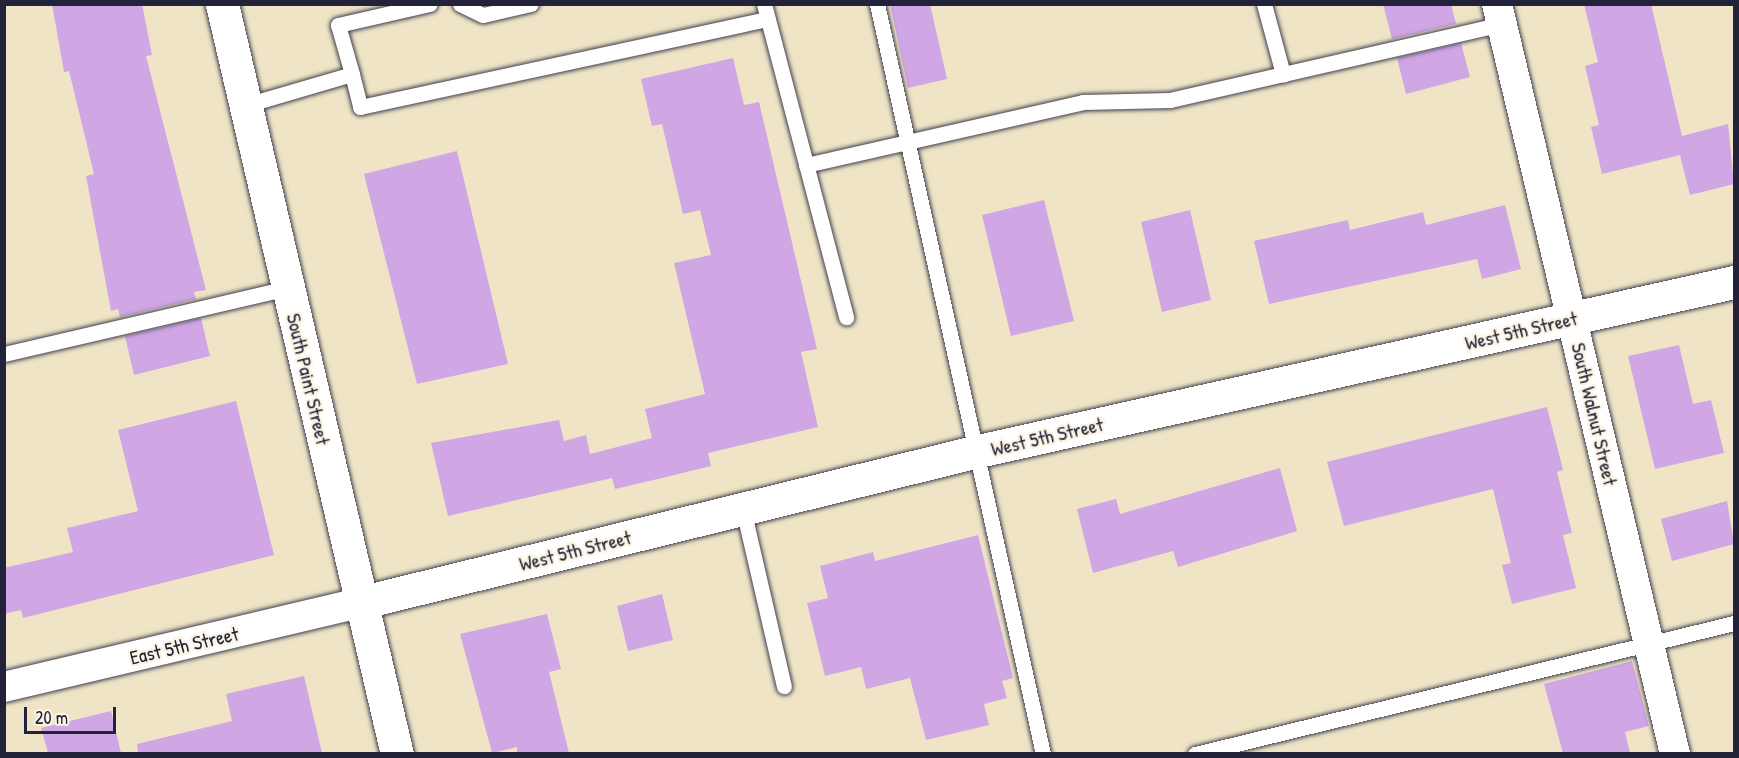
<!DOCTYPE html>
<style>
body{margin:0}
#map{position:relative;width:1739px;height:758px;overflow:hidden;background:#efe5c6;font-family:"Patrick Hand",sans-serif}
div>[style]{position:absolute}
.building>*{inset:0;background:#d0a6e5}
.roads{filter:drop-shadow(0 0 2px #413f50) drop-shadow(0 0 2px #413f50)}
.service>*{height:15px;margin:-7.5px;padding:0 7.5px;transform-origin:7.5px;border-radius:7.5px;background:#fff}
.minor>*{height:30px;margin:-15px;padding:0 15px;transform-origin:15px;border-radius:15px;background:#fff}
.tertiary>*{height:33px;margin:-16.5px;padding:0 16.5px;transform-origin:16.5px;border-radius:16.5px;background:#fff}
.secondary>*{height:33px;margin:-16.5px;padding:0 16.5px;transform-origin:16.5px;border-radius:16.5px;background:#fff}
span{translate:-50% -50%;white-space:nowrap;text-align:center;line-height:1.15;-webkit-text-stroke:5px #fcf5e5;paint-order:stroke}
.street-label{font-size:20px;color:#22223b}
.frame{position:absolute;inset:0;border:6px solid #22223b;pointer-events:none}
.scale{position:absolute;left:24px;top:707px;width:92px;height:27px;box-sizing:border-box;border:3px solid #22223b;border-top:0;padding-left:8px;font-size:18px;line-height:21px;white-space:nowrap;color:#22223b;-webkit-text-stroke:4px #fcf5e5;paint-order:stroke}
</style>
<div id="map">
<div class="building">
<i style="clip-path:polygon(52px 4px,142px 4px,152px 55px,146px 56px,206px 290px,194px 292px,196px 299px,120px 317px,118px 309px,111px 311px,86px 176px,94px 174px,69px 71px,64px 72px)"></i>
<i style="clip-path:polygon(890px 4px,930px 4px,947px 79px,908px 88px)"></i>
<i style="clip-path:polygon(1383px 4px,1451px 4px,1456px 24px,1392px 39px)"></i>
<i style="clip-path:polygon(1584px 4px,1651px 4px,1682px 136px,1728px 124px,1734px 184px,1690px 195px,1680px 155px,1602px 174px,1591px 127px,1599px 125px,1585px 66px,1598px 62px)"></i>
<i style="clip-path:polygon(1461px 43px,1470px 77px,1406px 94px,1397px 58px)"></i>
<i style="clip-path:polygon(733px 58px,744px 105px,759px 102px,817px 349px,801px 352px,818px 427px,708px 453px,711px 466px,662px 478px,615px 489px,612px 478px,448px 516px,431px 443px,559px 420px,564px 441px,586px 435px,590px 454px,652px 438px,645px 409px,705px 394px,674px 263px,711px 255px,700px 210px,683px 214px,662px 124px,652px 126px,641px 79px)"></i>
<i style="clip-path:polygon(457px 151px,508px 364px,417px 384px,364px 174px)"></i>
<i style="clip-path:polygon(1044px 200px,1074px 321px,1011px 336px,982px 215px)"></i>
<i style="clip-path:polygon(1505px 205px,1521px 269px,1482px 279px,1477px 259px,1269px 304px,1254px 241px,1348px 220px,1350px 230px,1423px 212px,1426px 225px)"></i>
<i style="clip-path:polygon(1190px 210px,1211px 300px,1162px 312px,1141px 222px)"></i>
<i style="clip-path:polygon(201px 318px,210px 356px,134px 375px,125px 336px)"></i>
<i style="clip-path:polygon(1679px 345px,1693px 404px,1711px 400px,1724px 453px,1655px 469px,1628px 356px)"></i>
<i style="clip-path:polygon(236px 401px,274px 555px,23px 618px,21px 610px,4px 614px,4px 568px,73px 552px,67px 528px,138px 511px,118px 430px)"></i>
<i style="clip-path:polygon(1547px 407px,1563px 470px,1557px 472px,1572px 533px,1563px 535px,1576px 588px,1512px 604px,1502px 565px,1511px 563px,1493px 489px,1344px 526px,1327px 462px)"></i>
<i style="clip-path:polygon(1280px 468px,1297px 531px,1178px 567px,1173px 551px,1093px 573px,1077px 509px,1116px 499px,1120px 514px)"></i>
<i style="clip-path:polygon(1727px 501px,1734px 544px,1672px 561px,1661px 519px)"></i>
<i style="clip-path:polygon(978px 535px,1013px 678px,1002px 681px,1007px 698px,984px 704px,989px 725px,926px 740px,910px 678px,866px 689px,861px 667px,825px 676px,807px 603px,828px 598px,820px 566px,873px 552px,875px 561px)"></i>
<i style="clip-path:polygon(662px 594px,673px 640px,628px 651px,617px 606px)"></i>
<i style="clip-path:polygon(547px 614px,561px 669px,549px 672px,569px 753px,517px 753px,517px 747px,492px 753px,460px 634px)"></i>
<i style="clip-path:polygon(1632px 661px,1649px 726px,1625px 732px,1630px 753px,1563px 753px,1544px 684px)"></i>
<i style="clip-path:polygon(304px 676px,322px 753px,138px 753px,137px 744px,232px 721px,226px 694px)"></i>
<i style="clip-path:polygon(111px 711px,121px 753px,48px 753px,41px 728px)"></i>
</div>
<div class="roads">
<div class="service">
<i style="left:460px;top:4px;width:25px;rotate:26deg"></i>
<i style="left:483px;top:15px;width:49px;rotate:-12.9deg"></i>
<i style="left:764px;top:4px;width:324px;rotate:75.3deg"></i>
<i style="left:877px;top:4px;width:768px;rotate:77.52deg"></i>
<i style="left:1264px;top:4px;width:73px;rotate:74.8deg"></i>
<i style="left:352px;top:74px;width:34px;rotate:76deg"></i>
<i style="left:360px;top:107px;width:417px;rotate:-12.2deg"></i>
<i style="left:246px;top:105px;width:110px;rotate:-16.3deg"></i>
<i style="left:352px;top:74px;width:51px;rotate:-105.9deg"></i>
<i style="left:338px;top:25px;width:94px;rotate:-12.9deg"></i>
<i style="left:806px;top:165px;width:284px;rotate:-12.8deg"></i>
<i style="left:1083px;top:102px;width:87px;rotate:-1.3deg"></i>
<i style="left:1170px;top:100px;width:341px;rotate:-12.9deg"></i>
<i style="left:4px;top:354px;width:292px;rotate:-13.1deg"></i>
<i style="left:743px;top:509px;width:182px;rotate:77deg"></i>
<i style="left:1195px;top:754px;width:555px;rotate:-13.66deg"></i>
</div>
<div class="minor">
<i style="left:1497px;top:4px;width:771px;rotate:76.65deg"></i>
<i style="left:4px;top:687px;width:369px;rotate:-13.3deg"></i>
</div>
<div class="tertiary">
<i style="left:363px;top:602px;width:629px;rotate:-13.79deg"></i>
<i style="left:974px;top:452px;width:779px;rotate:-12.61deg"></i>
</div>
<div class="secondary">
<i style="left:222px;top:4px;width:770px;rotate:76.87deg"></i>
</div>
</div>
<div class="street-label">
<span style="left:1521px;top:330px;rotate:-13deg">West 5th Street</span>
<span style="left:309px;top:379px;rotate:77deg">South Paint Street</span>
<span style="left:1595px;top:414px;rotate:77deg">South Walnut Street</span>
<span style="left:1047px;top:436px;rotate:-13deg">West 5th Street</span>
<span style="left:575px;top:550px;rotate:-14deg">West 5th Street</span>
<span style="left:184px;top:645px;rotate:-13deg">East 5th Street</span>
</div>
<div class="frame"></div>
<div class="scale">20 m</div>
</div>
